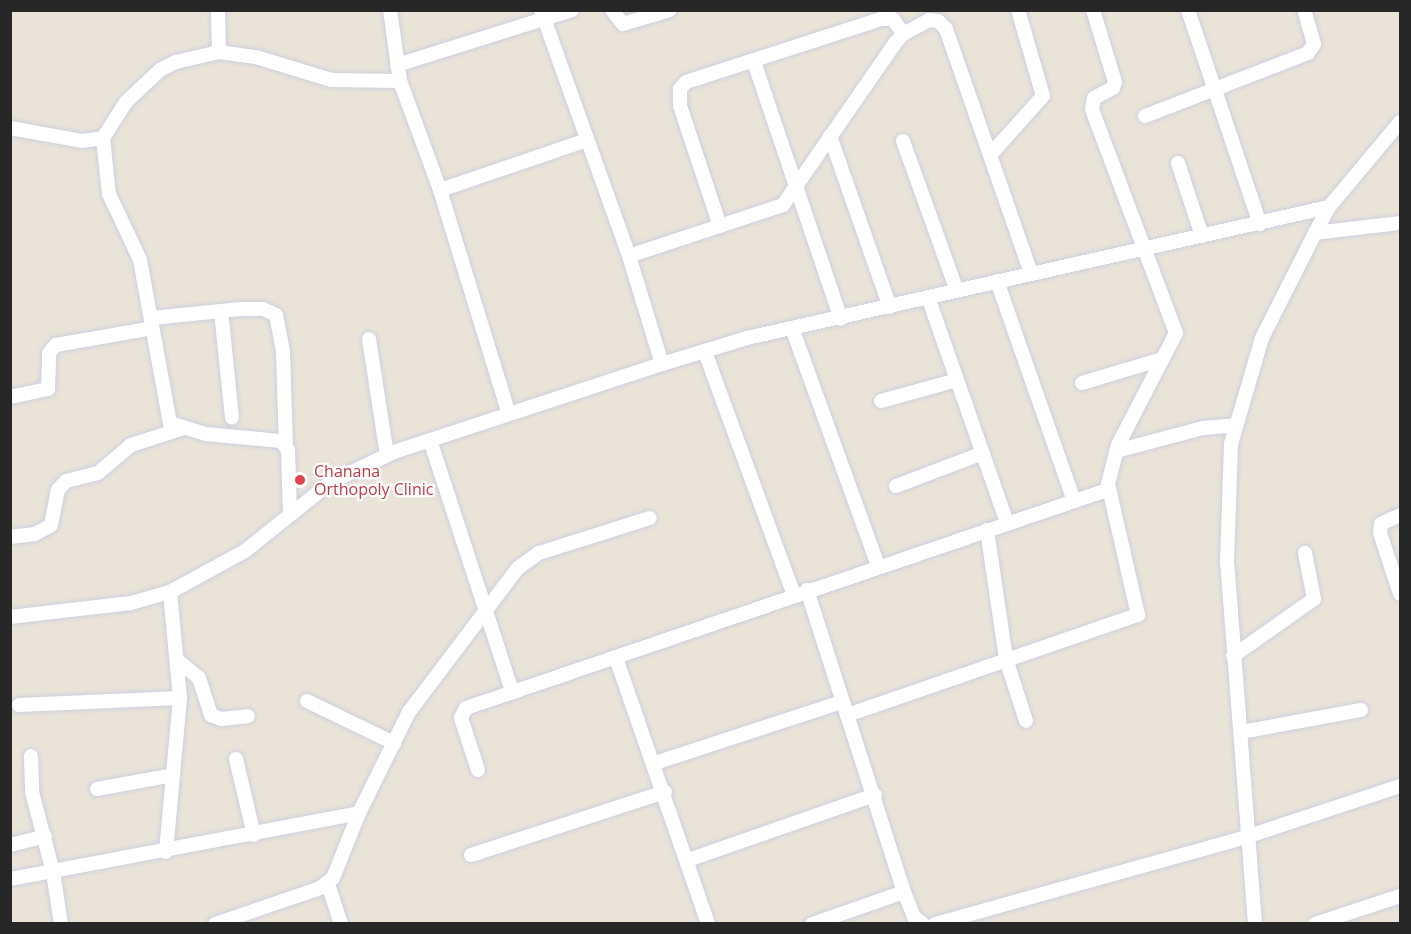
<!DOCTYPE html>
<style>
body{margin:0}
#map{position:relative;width:1411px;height:934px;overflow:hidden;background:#eae4d8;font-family:"Open Sans",sans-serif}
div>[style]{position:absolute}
.roads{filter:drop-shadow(0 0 2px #cdcfe1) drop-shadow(0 0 2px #cdcfe1)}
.minor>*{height:14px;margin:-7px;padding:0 7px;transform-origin:7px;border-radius:7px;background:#fff}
.dots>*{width:16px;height:16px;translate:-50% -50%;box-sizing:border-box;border:3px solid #fff;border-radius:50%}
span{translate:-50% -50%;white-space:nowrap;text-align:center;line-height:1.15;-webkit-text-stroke:4.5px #fff;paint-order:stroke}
.health-label{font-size:16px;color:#be3a42}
.left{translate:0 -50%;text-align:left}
.frame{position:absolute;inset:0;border:12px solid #272727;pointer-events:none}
</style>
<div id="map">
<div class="roads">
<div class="minor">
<i style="left:218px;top:10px;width:42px;rotate:88.6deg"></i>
<i style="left:390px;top:10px;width:72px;rotate:82deg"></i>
<i style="left:400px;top:81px;width:116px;rotate:69.8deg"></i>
<i style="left:440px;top:190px;width:234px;rotate:72.9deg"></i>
<i style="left:541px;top:10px;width:261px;rotate:70.3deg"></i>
<i style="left:629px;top:256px;width:113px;rotate:73deg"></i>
<i style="left:612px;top:10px;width:18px;rotate:52deg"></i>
<i style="left:623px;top:24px;width:49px;rotate:-16.6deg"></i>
<i style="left:1188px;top:10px;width:226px;rotate:71.4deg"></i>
<i style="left:754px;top:62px;width:271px;rotate:71.3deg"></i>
<i style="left:397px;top:65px;width:183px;rotate:-17.4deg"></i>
<i style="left:1145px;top:116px;width:175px;rotate:-21.1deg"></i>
<i style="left:1308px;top:53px;width:11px;rotate:-56deg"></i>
<i style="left:1314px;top:44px;width:35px;rotate:-106deg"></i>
<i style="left:10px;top:128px;width:73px;rotate:10.2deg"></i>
<i style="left:82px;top:141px;width:21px;rotate:-8deg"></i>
<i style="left:103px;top:138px;width:43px;rotate:-57.4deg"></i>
<i style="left:126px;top:102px;width:47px;rotate:-43.3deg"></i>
<i style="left:160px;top:70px;width:18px;rotate:-27deg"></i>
<i style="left:176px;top:62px;width:44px;rotate:-13.1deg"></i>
<i style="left:219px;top:52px;width:37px;rotate:8deg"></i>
<i style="left:256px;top:57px;width:78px;rotate:17deg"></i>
<i style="left:331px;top:80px;width:69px;rotate:0.8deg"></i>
<i style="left:830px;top:136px;width:181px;rotate:70.7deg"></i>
<i style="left:103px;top:138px;width:56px;rotate:83.9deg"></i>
<i style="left:109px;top:194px;width:73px;rotate:64.8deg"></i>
<i style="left:140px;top:260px;width:166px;rotate:79.6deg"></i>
<i style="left:170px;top:423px;width:38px;rotate:17deg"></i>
<i style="left:206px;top:434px;width:75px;rotate:5.3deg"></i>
<i style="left:281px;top:441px;width:11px;rotate:52deg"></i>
<i style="left:288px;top:450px;width:64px;rotate:88.2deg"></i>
<i style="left:903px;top:141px;width:159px;rotate:70.2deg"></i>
<i style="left:991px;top:154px;width:78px;rotate:-48.1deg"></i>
<i style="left:1043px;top:96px;width:90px;rotate:-106.2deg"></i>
<i style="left:1178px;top:163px;width:77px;rotate:71.8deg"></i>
<i style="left:440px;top:190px;width:155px;rotate:-18.8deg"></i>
<i style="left:720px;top:226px;width:126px;rotate:-108.4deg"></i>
<i style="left:680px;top:106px;width:17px;rotate:-90deg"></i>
<i style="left:680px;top:89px;width:9px;rotate:-49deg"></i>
<i style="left:686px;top:82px;width:205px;rotate:-17.9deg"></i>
<i style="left:881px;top:19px;width:12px"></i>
<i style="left:893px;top:19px;width:18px;rotate:56deg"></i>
<i style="left:1315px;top:233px;width:86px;rotate:-6.7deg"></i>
<i style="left:629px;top:256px;width:162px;rotate:-18.3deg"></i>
<i style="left:783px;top:205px;width:197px;rotate:-55.3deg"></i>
<i style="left:895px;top:43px;width:12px;rotate:-48deg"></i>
<i style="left:903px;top:34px;width:30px;rotate:-28deg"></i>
<i style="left:929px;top:20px;width:9px;rotate:6deg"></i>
<i style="left:938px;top:21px;width:11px;rotate:45deg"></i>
<i style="left:946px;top:29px;width:258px;rotate:70.8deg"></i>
<i style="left:997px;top:281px;width:233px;rotate:70.7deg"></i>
<i style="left:928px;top:297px;width:239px;rotate:70.7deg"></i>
<i style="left:221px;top:311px;width:107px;rotate:84.1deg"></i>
<i style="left:152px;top:318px;width:89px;rotate:-5.8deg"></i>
<i style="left:241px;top:309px;width:22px"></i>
<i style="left:263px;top:309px;width:14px;rotate:25deg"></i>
<i style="left:276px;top:315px;width:38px;rotate:79deg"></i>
<i style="left:283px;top:352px;width:93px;rotate:88.2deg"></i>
<i style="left:792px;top:328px;width:252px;rotate:70.1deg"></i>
<i style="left:369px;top:339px;width:117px;rotate:81.2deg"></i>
<i style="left:705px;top:352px;width:259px;rotate:69.9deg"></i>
<i style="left:1082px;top:383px;width:84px;rotate:-16.7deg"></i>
<i style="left:10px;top:397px;width:39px;rotate:-12deg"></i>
<i style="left:48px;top:389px;width:36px;rotate:-88deg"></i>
<i style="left:49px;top:353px;width:11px;rotate:-49deg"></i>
<i style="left:56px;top:345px;width:98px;rotate:-9.9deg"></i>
<i style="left:881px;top:401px;width:79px;rotate:-15.4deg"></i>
<i style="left:430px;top:440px;width:264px;rotate:71.9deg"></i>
<i style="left:1116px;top:451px;width:90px;rotate:-14.8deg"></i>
<i style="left:1203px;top:428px;width:32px;rotate:-5deg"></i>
<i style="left:896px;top:486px;width:93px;rotate:-20.8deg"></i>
<i style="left:1400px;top:515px;width:21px;rotate:155deg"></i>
<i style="left:1381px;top:524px;width:9px;rotate:96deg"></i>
<i style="left:1380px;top:533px;width:64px;rotate:71.8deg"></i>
<i style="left:987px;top:530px;width:130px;rotate:81.6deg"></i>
<i style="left:1006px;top:659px;width:65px;rotate:72.1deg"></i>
<i style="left:10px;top:537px;width:25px;rotate:-7deg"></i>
<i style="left:35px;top:534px;width:18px;rotate:-29deg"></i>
<i style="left:51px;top:525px;width:36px;rotate:-79deg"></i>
<i style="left:58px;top:490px;width:12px;rotate:-48deg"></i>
<i style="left:66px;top:481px;width:33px;rotate:-14deg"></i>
<i style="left:98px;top:473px;width:43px;rotate:-40.3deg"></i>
<i style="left:131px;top:445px;width:52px;rotate:-17.7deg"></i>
<i style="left:807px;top:590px;width:317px;rotate:72.2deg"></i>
<i style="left:904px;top:892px;width:27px;rotate:68deg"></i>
<i style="left:914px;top:917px;width:11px;rotate:38deg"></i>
<i style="left:10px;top:617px;width:122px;rotate:-6.6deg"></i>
<i style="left:131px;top:603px;width:41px;rotate:-15.8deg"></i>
<i style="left:170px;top:592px;width:85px;rotate:-28.7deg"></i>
<i style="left:245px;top:551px;width:110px;rotate:-38.7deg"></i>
<i style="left:331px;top:482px;width:70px;rotate:-25.5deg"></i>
<i style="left:394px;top:452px;width:282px;rotate:-18.2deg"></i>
<i style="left:662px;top:364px;width:89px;rotate:-17deg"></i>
<i style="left:747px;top:338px;width:597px;rotate:-12.69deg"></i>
<i style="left:1233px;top:656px;width:99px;rotate:-35.1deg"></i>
<i style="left:1314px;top:599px;width:47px;rotate:-101.1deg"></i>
<i style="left:616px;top:658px;width:281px;rotate:70.9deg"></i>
<i style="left:178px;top:661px;width:27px;rotate:39deg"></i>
<i style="left:199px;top:678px;width:39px;rotate:72deg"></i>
<i style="left:211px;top:715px;width:11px;rotate:22deg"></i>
<i style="left:221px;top:719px;width:27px;rotate:-6deg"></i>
<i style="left:307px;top:701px;width:97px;rotate:25.8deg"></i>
<i style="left:19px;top:705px;width:161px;rotate:-2.5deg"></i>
<i style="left:847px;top:715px;width:308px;rotate:-19deg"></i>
<i style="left:1138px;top:615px;width:134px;rotate:-102.9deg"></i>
<i style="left:1108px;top:484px;width:40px;rotate:-75.6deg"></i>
<i style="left:1118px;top:445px;width:126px;rotate:-62.6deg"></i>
<i style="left:1176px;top:333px;width:239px;rotate:-110.6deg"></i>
<i style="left:1092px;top:109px;width:11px;rotate:-80deg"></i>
<i style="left:1094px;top:98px;width:21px;rotate:-28deg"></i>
<i style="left:1113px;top:88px;width:6px;rotate:-72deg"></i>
<i style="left:1115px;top:82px;width:75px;rotate:-107deg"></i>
<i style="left:1241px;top:732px;width:122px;rotate:-10.4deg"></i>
<i style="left:31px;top:756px;width:36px;rotate:88deg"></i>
<i style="left:32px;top:792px;width:83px;rotate:75.3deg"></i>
<i style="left:53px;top:872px;width:53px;rotate:81.3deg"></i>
<i style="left:236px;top:759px;width:78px;rotate:76.7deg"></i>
<i style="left:655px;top:763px;width:197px;rotate:-18.1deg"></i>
<i style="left:478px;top:770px;width:55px;rotate:-108.1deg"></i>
<i style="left:461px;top:718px;width:11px;rotate:-63deg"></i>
<i style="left:466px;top:708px;width:677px;rotate:-18.78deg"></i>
<i style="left:97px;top:789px;width:77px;rotate:-10.4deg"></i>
<i style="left:10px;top:845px;width:36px;rotate:-14deg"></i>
<i style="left:166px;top:852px;width:155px;rotate:-84.8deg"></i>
<i style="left:180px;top:698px;width:106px;rotate:-95.4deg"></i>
<i style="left:471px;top:855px;width:204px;rotate:-18deg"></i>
<i style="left:688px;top:860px;width:198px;rotate:-19.2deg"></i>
<i style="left:10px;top:879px;width:355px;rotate:-10.7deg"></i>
<i style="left:328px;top:884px;width:42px;rotate:72deg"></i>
<i style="left:215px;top:924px;width:111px;rotate:-18.9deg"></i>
<i style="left:320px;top:888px;width:16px;rotate:-38deg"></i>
<i style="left:333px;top:878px;width:70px;rotate:-68.2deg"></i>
<i style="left:359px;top:813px;width:113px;rotate:-63.7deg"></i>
<i style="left:409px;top:712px;width:181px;rotate:-52.9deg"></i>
<i style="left:518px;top:568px;width:26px;rotate:-36deg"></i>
<i style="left:539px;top:553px;width:116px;rotate:-17.5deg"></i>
<i style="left:812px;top:924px;width:97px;rotate:-19.2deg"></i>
<i style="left:935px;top:924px;width:323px;rotate:-15.6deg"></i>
<i style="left:1246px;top:837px;width:162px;rotate:-18.3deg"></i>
<i style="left:1255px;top:924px;width:361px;rotate:-94.4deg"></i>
<i style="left:1227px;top:564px;width:120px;rotate:-88.1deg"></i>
<i style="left:1231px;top:444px;width:110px;rotate:-73.7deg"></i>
<i style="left:1262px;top:338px;width:118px;rotate:-63.2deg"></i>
<i style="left:1315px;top:233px;width:30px;rotate:-62deg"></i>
<i style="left:1329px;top:207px;width:111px;rotate:-50.1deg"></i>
<i style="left:1315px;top:924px;width:89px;rotate:-18.2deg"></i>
</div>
</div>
<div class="dots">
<i style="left:300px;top:480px;background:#e0444e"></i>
</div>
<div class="health-label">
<span class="left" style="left:314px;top:480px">Chanana<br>Orthopoly Clinic</span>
</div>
<div class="frame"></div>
</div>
